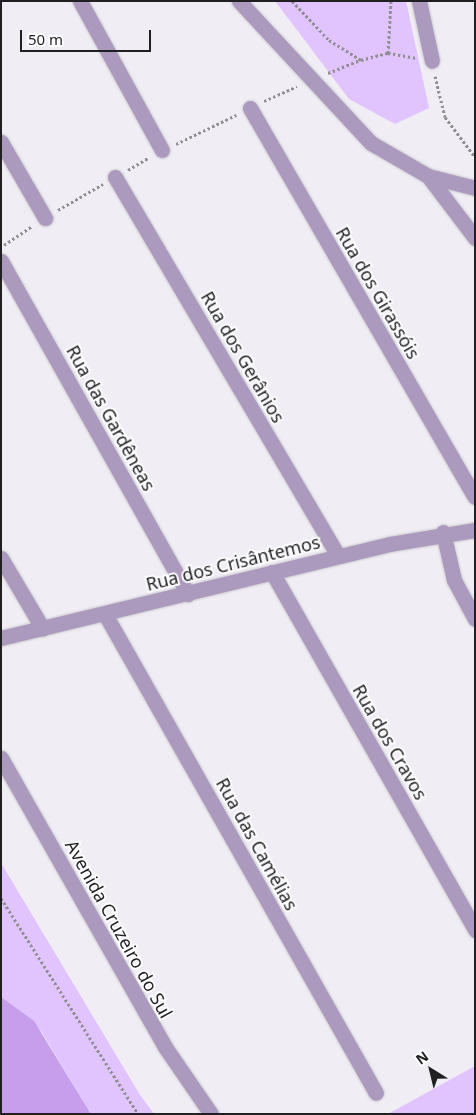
<!DOCTYPE html>
<meta charset="utf-8">
<style>
body{margin:0}
#map{position:relative;width:476px;height:1115px;overflow:hidden;background:#f0edf4;font-family:"Noto Sans",sans-serif}
div>[style]{position:absolute}
.green>*{inset:0;background:#e1c3fe}
.water>*{inset:0;background:#c79eec}
.path>*{height:3px;margin-top:-1.5px;transform-origin:0;background:repeating-linear-gradient(90deg,#918f94 0 2.5px,transparent 0 5px)}
.roads{filter:drop-shadow(0 0 1px #cbc8ce) drop-shadow(0 0 1px #cbc8ce)}
.minor>*{height:15px;margin:-7.5px;padding:0 7.5px;transform-origin:7.5px;border-radius:7.5px;background:#ab9abd}
span{translate:-50% -50%;white-space:nowrap;text-align:center;line-height:1.15;-webkit-text-stroke:4px #fdfcfe;paint-order:stroke}
.street-label{font-size:18px;color:#201f21}
.frame{position:absolute;inset:0;border:2px solid #201f21;pointer-events:none}
.north{position:absolute;left:406px;top:1045px;width:50px;height:50px;-webkit-text-stroke:4px #fdfcfe;paint-order:stroke;rotate:324deg;font-size:14px;font-weight:700;line-height:20px;text-align:center;color:#201f21}
.north::after{content:'';display:block;margin:auto;width:18px;height:22px;background:#201f21;clip-path:polygon(50% 0,100% 100%,50% 72%,0 100%)}
.scale{position:absolute;left:20px;top:30px;width:131px;height:22px;box-sizing:border-box;border:2px solid #201f21;border-top:0;padding-left:6px;font-size:15px;line-height:18px;white-space:nowrap;color:#201f21;-webkit-text-stroke:4px #fdfcfe;paint-order:stroke}
</style>
<div id="map">
<div class="green">
<i style="clip-path:polygon(275px 1px,406px 1px,429px 108px,395px 124px,349px 99px)"></i>
<i style="clip-path:polygon(1px 863px,140px 1095px,154px 1114px,91px 1114px,41px 1031px,1px 997px)"></i>
<i style="clip-path:polygon(475px 1066px,475px 1114px,388px 1114px)"></i>
</div>
<div class="water">
<i style="clip-path:polygon(1px 997px,34px 1021px,91px 1114px,1px 1114px)"></i>
</div>
<div class="path">
<i style="left:292px;top:1px;width:54px;rotate:46.5deg"></i>
<i style="left:329px;top:40px;width:38px;rotate:32deg"></i>
<i style="left:361px;top:60px;width:28px;rotate:-15deg"></i>
<i style="left:388px;top:53px;width:52px;rotate:-86.7deg"></i>
<i style="left:388px;top:53px;width:29px;rotate:10deg"></i>
<i style="left:328px;top:73px;width:35px;rotate:-22deg"></i>
<i style="left:435px;top:76px;width:42px;rotate:76.3deg"></i>
<i style="left:445px;top:117px;width:50px;rotate:53.1deg"></i>
<i style="left:264px;top:101px;width:36px;rotate:-24deg"></i>
<i style="left:176px;top:144px;width:67px;rotate:-25.8deg"></i>
<i style="left:128px;top:170px;width:23px;rotate:-31deg"></i>
<i style="left:58px;top:210px;width:52px;rotate:-30deg"></i>
<i style="left:4px;top:245px;width:34px;rotate:-34deg"></i>
<i style="left:1px;top:898px;width:256px;rotate:57.6deg"></i>
</div>
<div class="roads">
<div class="minor">
<i style="left:80px;top:1px;width:170px;rotate:61.2deg"></i>
<i style="left:239px;top:1px;width:194px;rotate:47.1deg"></i>
<i style="left:371px;top:143px;width:66px;rotate:30.1deg"></i>
<i style="left:428px;top:176px;width:49px;rotate:14.3deg"></i>
<i style="left:419px;top:1px;width:61px;rotate:77.8deg"></i>
<i style="left:250px;top:108px;width:449px;rotate:60deg"></i>
<i style="left:1px;top:142px;width:88px;rotate:59.9deg"></i>
<i style="left:428px;top:176px;width:78px;rotate:52.8deg"></i>
<i style="left:115px;top:177px;width:440px;rotate:59.5deg"></i>
<i style="left:1px;top:261px;width:382px;rotate:60.7deg"></i>
<i style="left:443px;top:532px;width:49px;rotate:77.1deg"></i>
<i style="left:454px;top:580px;width:44px;rotate:61.7deg"></i>
<i style="left:1px;top:558px;width:82px;rotate:59.4deg"></i>
<i style="left:272px;top:572px;width:412px;rotate:60.4deg"></i>
<i style="left:105px;top:614px;width:550px;rotate:60.5deg"></i>
<i style="left:1px;top:638px;width:400px;rotate:-13.6deg"></i>
<i style="left:390px;top:544px;width:86px;rotate:-9.4deg"></i>
<i style="left:1px;top:758px;width:332px;rotate:60.4deg"></i>
<i style="left:165px;top:1047px;width:81px;rotate:55.5deg"></i>
</div>
</div>
<div class="street-label">
<span style="left:378px;top:293px;rotate:60deg">Rua dos Girassóis</span>
<span style="left:243px;top:357px;rotate:60deg">Rua dos Gerânios</span>
<span style="left:111px;top:418px;rotate:61deg">Rua das Gardêneas</span>
<span style="left:233px;top:563px;rotate:-14deg">Rua dos Crisântemos</span>
<span style="left:390px;top:742px;rotate:60deg">Rua dos Cravos</span>
<span style="left:257px;top:844px;rotate:61deg">Rua das Camélias</span>
<span style="left:119px;top:929px;rotate:61deg">Avenida Cruzeiro do Sul</span>
</div>
<div class="frame"></div>
<div class="north">N</div>
<div class="scale">50 m</div>
</div>
